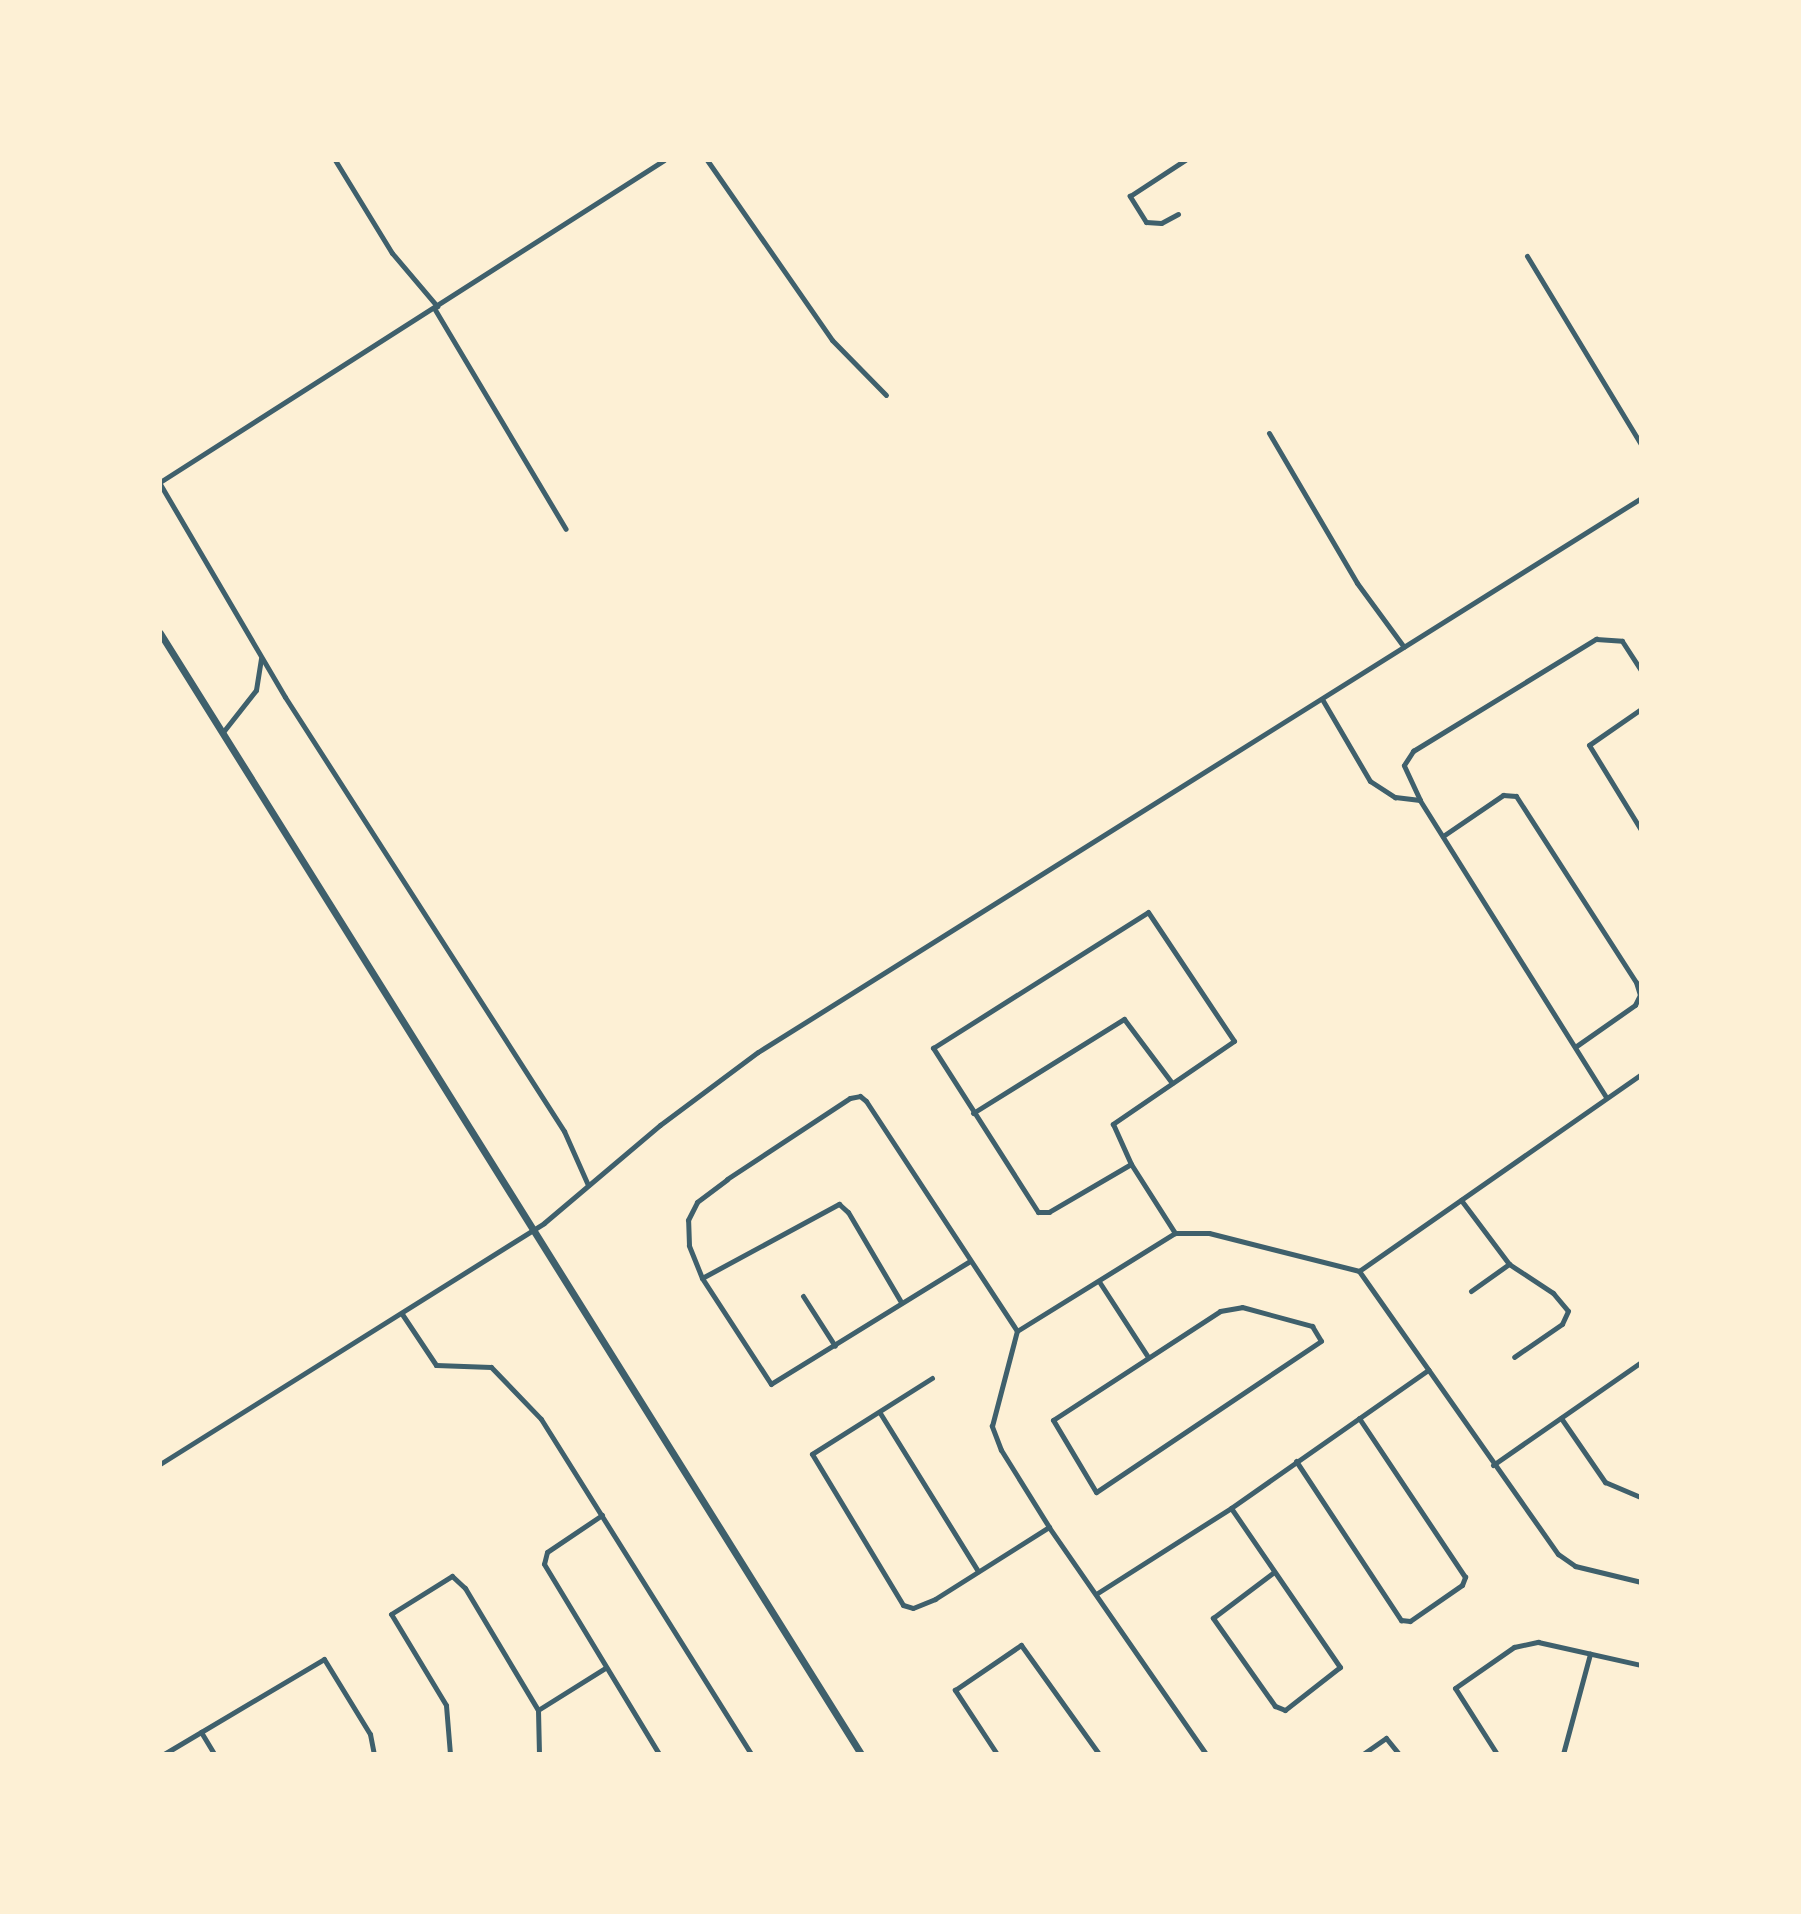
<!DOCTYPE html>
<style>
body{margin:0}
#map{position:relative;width:1801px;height:1914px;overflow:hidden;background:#fdf0d5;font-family:Roboto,sans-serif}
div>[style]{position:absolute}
.minor>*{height:5px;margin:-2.5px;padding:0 2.5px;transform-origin:2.5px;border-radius:2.5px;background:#3f606c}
.tertiary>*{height:7px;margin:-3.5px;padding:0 3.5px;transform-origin:3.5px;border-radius:3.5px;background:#3f606c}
span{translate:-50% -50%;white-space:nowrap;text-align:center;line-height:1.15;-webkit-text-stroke:6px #fdf0d5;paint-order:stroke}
.frame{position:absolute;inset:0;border:162px solid #fdf0d5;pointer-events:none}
</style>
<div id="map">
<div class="minor">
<i style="left:335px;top:160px;width:109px;rotate:58.5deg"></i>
<i style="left:392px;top:253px;width:70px;rotate:49.7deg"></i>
<i style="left:707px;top:160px;width:219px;rotate:55.2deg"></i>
<i style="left:832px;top:340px;width:77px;rotate:45.5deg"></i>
<i style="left:1178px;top:214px;width:19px;rotate:152deg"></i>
<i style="left:1161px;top:223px;width:15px;rotate:-176deg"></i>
<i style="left:1146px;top:222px;width:31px;rotate:-122deg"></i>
<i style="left:1130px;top:196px;width:66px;rotate:-33.2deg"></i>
<i style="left:1527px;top:256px;width:220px;rotate:58.8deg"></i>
<i style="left:434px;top:308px;width:257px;rotate:59.2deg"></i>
<i style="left:1269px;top:433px;width:174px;rotate:59.6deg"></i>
<i style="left:1357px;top:583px;width:79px;rotate:53.7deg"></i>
<i style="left:160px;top:482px;width:598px;rotate:-32.57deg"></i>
<i style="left:160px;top:484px;width:247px;rotate:59.6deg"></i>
<i style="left:285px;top:697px;width:516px;rotate:57.26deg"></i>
<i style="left:564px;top:1131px;width:59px;rotate:66deg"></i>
<i style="left:1322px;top:699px;width:95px;rotate:59.7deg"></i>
<i style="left:1370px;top:781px;width:30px;rotate:33deg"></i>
<i style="left:1395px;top:797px;width:25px;rotate:7deg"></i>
<i style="left:1641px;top:709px;width:63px;rotate:145.3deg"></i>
<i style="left:1589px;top:745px;width:100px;rotate:58.5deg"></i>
<i style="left:223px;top:732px;width:53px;rotate:-51.8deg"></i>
<i style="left:256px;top:690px;width:32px;rotate:-81deg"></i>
<i style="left:1443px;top:836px;width:73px;rotate:-34.3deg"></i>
<i style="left:1503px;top:795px;width:13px;rotate:4deg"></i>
<i style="left:1516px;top:796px;width:221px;rotate:57.2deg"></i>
<i style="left:1636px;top:982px;width:14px;rotate:73deg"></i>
<i style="left:1640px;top:995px;width:11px;rotate:117deg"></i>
<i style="left:1635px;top:1005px;width:73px;rotate:145deg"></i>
<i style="left:1606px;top:1097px;width:350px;rotate:-122.1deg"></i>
<i style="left:1420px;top:800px;width:38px;rotate:-115deg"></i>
<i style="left:1404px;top:765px;width:17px;rotate:-57deg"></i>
<i style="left:1413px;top:751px;width:215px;rotate:-31.5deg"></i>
<i style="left:1596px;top:639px;width:26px;rotate:4deg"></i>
<i style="left:1622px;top:641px;width:35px;rotate:57deg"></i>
<i style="left:973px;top:1113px;width:178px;rotate:-31.9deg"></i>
<i style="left:1124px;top:1019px;width:80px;rotate:53.1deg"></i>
<i style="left:1131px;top:1164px;width:95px;rotate:149.7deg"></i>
<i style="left:1049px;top:1212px;width:11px;rotate:180deg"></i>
<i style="left:1038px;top:1212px;width:195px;rotate:-122.6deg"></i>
<i style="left:933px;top:1048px;width:254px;rotate:-32.3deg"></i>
<i style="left:1148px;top:912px;width:155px;rotate:56.3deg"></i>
<i style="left:1234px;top:1041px;width:147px;rotate:145.6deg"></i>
<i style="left:1113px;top:1124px;width:44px;rotate:65.8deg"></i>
<i style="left:1131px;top:1164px;width:82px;rotate:57.5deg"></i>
<i style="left:1461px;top:1200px;width:80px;rotate:53.1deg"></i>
<i style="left:1509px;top:1264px;width:53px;rotate:33.4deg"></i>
<i style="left:1553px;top:1293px;width:23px;rotate:50deg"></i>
<i style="left:1568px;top:1311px;width:14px;rotate:115deg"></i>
<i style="left:1562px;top:1324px;width:58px;rotate:145.5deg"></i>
<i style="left:970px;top:1261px;width:234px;rotate:148.3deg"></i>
<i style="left:771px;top:1384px;width:126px;rotate:-123.1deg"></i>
<i style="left:702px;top:1278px;width:35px;rotate:-112deg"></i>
<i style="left:689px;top:1245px;width:25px;rotate:-92deg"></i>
<i style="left:688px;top:1220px;width:20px;rotate:-63deg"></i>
<i style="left:697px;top:1202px;width:38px;rotate:-37deg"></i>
<i style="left:727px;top:1179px;width:147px;rotate:-33.4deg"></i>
<i style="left:850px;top:1098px;width:10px;rotate:-11deg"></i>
<i style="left:860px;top:1096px;width:8px;rotate:40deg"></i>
<i style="left:866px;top:1101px;width:275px;rotate:56.7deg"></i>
<i style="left:1359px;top:1271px;width:344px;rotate:-34.9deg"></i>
<i style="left:702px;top:1278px;width:156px;rotate:-28.4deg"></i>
<i style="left:839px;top:1204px;width:12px;rotate:42deg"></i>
<i style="left:848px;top:1212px;width:104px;rotate:59.5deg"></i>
<i style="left:1100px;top:1283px;width:88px;rotate:57deg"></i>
<i style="left:1471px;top:1291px;width:47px;rotate:-35.4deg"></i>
<i style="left:803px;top:1296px;width:59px;rotate:57.4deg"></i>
<i style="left:1242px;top:1307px;width:73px;rotate:15.2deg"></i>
<i style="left:1312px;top:1326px;width:17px;rotate:59deg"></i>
<i style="left:1321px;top:1341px;width:271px;rotate:146.1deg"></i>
<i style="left:1096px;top:1492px;width:84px;rotate:-120.8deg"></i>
<i style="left:1053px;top:1420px;width:199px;rotate:-33.1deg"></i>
<i style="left:1220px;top:1311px;width:22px;rotate:-10deg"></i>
<i style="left:402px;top:1314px;width:61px;rotate:56.3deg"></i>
<i style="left:436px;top:1365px;width:55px;rotate:2.1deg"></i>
<i style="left:491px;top:1367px;width:72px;rotate:46.1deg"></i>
<i style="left:541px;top:1419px;width:395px;rotate:57.9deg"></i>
<i style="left:932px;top:1378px;width:142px;rotate:147.7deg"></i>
<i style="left:812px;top:1454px;width:176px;rotate:58.9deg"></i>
<i style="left:903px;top:1605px;width:10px;rotate:17deg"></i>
<i style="left:913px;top:1608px;width:24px;rotate:-22deg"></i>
<i style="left:935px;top:1599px;width:135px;rotate:-32.3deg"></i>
<i style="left:880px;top:1413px;width:186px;rotate:58.2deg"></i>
<i style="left:1561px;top:1418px;width:78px;rotate:55.5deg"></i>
<i style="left:1605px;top:1482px;width:39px;rotate:23deg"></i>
<i style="left:1296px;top:1461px;width:191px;rotate:56.6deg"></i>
<i style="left:1401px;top:1620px;width:9px;rotate:6deg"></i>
<i style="left:1410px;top:1621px;width:63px;rotate:-34.7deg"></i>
<i style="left:1462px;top:1585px;width:9px;rotate:-69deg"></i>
<i style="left:1465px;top:1577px;width:191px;rotate:-123.7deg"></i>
<i style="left:160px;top:1464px;width:453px;rotate:-32.1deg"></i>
<i style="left:544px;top:1223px;width:152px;rotate:-40.2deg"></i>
<i style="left:660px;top:1125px;width:122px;rotate:-36.7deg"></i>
<i style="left:758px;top:1052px;width:1042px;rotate:-32.1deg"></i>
<i style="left:1493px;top:1465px;width:180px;rotate:-34.8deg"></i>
<i style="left:1231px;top:1508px;width:193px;rotate:55.6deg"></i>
<i style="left:1340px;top:1667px;width:70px;rotate:142deg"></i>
<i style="left:1285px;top:1710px;width:11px;rotate:-158deg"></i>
<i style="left:1275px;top:1706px;width:108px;rotate:-125.2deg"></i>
<i style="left:1213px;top:1618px;width:76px;rotate:-37deg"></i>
<i style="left:602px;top:1515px;width:66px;rotate:146.1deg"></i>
<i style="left:547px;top:1552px;width:12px;rotate:104deg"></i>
<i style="left:544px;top:1564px;width:222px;rotate:58.8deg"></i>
<i style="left:1096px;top:1594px;width:160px;rotate:-32.5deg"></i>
<i style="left:1231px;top:1508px;width:241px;rotate:-35deg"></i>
<i style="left:538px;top:1710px;width:79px;rotate:-32.1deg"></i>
<i style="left:201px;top:1732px;width:26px;rotate:59deg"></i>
<i style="left:164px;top:1754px;width:186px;rotate:-30.7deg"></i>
<i style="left:324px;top:1659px;width:88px;rotate:58.5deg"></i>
<i style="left:370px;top:1734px;width:20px;rotate:79deg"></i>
<i style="left:450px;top:1754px;width:49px;rotate:-94.7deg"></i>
<i style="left:446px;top:1705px;width:106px;rotate:-121.1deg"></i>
<i style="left:391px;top:1614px;width:72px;rotate:-31.9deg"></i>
<i style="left:452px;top:1576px;width:18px;rotate:43deg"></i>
<i style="left:465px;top:1588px;width:142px;rotate:59.1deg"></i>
<i style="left:538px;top:1710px;width:44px;rotate:88.7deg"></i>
<i style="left:997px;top:1754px;width:77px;rotate:-123.3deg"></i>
<i style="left:955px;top:1690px;width:80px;rotate:-34.3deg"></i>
<i style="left:1021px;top:1645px;width:134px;rotate:54.4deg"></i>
<i style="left:1206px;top:1754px;width:276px;rotate:-124.7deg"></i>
<i style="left:1049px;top:1527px;width:91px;rotate:-121.9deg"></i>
<i style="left:1001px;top:1450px;width:26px;rotate:-111deg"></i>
<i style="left:992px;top:1426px;width:98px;rotate:-75.3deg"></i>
<i style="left:1017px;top:1331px;width:186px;rotate:-31.8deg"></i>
<i style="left:1175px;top:1233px;width:34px"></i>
<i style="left:1209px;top:1233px;width:155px;rotate:14.2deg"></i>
<i style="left:1359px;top:1271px;width:346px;rotate:54.9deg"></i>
<i style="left:1558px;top:1554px;width:21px;rotate:35deg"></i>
<i style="left:1575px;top:1566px;width:68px;rotate:13.6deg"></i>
<i style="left:1363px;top:1754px;width:28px;rotate:-35deg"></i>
<i style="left:1386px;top:1738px;width:21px;rotate:51deg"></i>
<i style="left:1497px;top:1754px;width:78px;rotate:-122.5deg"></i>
<i style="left:1455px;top:1688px;width:72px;rotate:-34.8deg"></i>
<i style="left:1514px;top:1647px;width:25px;rotate:-12deg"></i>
<i style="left:1538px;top:1642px;width:106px;rotate:12.6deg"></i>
<i style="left:1563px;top:1754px;width:104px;rotate:-74.9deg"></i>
</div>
<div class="tertiary">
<i style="left:160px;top:633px;width:1322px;rotate:57.98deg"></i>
</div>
<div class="frame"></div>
</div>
